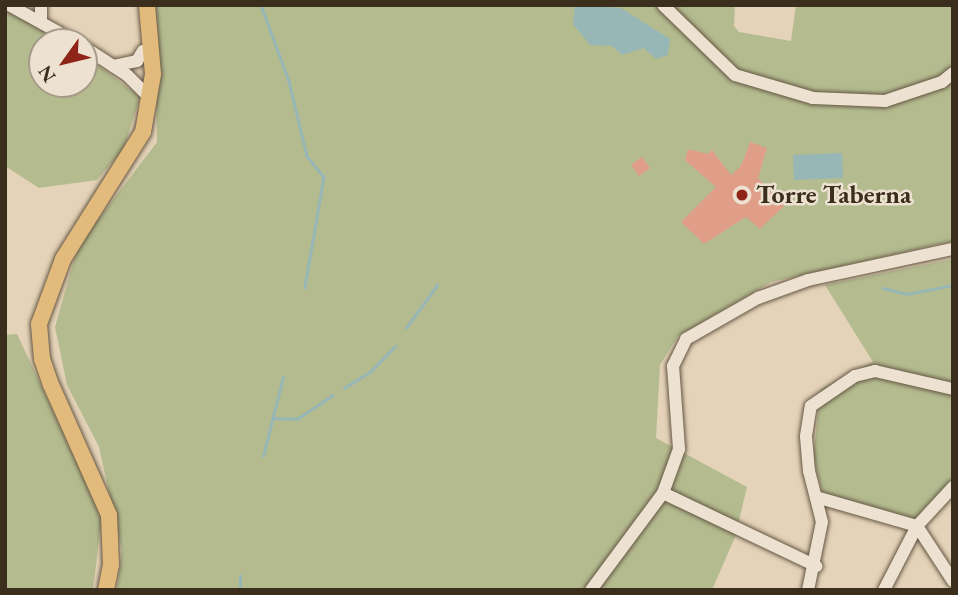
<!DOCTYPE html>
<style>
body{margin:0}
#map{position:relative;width:958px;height:595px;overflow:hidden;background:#e4d3b8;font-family:"EB Garamond",serif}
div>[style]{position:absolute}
.green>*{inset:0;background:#b4bc8f}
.water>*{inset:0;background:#97b6b6}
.stream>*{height:2.5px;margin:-1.25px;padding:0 1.25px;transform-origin:1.25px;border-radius:1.25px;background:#97b6b6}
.building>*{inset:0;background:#e09d88}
.roads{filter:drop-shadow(0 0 2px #655744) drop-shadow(0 0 2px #655744)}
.minor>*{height:12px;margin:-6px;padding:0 6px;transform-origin:6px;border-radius:6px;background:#ede2d1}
.major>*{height:16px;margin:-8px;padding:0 8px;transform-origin:8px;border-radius:8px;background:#e2ba7c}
.dots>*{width:19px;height:19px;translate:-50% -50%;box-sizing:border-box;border:4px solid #ede2d1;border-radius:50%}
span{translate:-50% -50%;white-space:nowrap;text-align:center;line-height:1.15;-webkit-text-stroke:5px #ede2d1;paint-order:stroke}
.poi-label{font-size:26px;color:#3b2e1d;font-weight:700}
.left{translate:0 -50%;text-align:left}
.frame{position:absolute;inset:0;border:7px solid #3b2e1d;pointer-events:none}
.north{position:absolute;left:28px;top:28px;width:70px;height:70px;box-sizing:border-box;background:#ede2d1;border:2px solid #a69a89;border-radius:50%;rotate:236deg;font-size:19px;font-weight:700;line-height:28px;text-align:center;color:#3b2e1d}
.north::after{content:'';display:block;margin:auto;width:24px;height:32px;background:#8f2418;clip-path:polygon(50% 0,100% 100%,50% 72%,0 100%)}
</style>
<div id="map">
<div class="green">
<i style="clip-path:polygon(155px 5px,735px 5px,734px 26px,739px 32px,791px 41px,796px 5px,953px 5px,953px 241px,771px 282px,678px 336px,660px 365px,656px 438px,747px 487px,735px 537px,712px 590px,117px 590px,122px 550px,99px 447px,67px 385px,55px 327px,78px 246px,157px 142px)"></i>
<i style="clip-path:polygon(5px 8px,67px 42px,42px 42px,42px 84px,84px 84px,84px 55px,140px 97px,124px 148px,97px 180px,39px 188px,5px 166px)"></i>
<i style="clip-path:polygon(953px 259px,953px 478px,914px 522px,824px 497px,813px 458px,821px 389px,873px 362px,825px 285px)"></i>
<i style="clip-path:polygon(17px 334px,102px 515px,93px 590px,5px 590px,5px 335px)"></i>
</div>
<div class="water">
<i style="clip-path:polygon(575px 5px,621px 8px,670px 39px,668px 55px,656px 59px,644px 48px,622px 55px,612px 46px,590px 45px,573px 24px)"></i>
<i style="clip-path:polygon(842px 153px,843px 178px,794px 180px,793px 155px)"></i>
</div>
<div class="stream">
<i style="left:261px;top:5px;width:81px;rotate:69.8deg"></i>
<i style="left:289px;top:81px;width:77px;rotate:76.5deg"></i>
<i style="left:307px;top:156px;width:27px;rotate:51deg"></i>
<i style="left:324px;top:177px;width:112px;rotate:99.8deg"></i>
<i style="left:883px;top:288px;width:25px;rotate:14deg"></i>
<i style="left:907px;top:294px;width:47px;rotate:-11.1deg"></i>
<i style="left:406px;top:328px;width:53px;rotate:-54.2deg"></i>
<i style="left:344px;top:388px;width:31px;rotate:-32deg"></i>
<i style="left:370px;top:372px;width:36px;rotate:-46deg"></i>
<i style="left:273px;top:418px;width:24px;rotate:2deg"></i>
<i style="left:297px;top:419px;width:43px;rotate:-33.7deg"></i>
<i style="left:263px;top:456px;width:81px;rotate:-75.8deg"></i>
<i style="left:240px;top:590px;width:14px;rotate:-90deg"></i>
</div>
<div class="building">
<i style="clip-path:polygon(750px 142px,767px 148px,758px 178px,785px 205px,760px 229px,746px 217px,704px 244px,681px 222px,716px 187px,685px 160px,688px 149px,708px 154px,712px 150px,731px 175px,741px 166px)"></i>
<i style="clip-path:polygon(642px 157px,650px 168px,639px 176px,631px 165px)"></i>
</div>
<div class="roads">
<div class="minor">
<i style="left:9px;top:5px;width:77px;rotate:28.9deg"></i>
<i style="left:663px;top:5px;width:100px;rotate:44.2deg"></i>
<i style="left:735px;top:75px;width:81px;rotate:16.4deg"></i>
<i style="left:813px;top:98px;width:72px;rotate:2.4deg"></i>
<i style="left:885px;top:101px;width:60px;rotate:-18.4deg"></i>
<i style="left:942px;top:82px;width:14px;rotate:-39deg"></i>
<i style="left:41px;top:22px;width:17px;rotate:-90deg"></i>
<i style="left:84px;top:47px;width:51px;rotate:33.1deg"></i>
<i style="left:127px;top:75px;width:33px;rotate:45deg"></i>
<i style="left:113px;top:66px;width:25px;rotate:-12deg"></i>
<i style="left:137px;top:61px;width:12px;rotate:-59deg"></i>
<i style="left:663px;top:493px;width:170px;rotate:25.5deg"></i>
<i style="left:816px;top:497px;width:105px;rotate:16deg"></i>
<i style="left:917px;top:526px;width:66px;rotate:56.8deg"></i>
<i style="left:591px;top:590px;width:121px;rotate:-53.4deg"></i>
<i style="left:663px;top:493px;width:47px;rotate:-70deg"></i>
<i style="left:679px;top:449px;width:83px;rotate:-94.1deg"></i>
<i style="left:673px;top:366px;width:30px;rotate:-64deg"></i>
<i style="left:686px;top:339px;width:83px;rotate:-29.7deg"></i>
<i style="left:758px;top:298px;width:53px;rotate:-19.8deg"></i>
<i style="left:808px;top:280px;width:148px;rotate:-12.1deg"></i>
<i style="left:808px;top:590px;width:69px;rotate:-78.4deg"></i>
<i style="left:822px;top:522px;width:53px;rotate:-104.3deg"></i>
<i style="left:809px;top:471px;width:35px;rotate:-95deg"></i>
<i style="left:806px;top:436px;width:30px;rotate:-81deg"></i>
<i style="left:811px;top:406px;width:53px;rotate:-34.3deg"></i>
<i style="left:855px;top:376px;width:21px;rotate:-14deg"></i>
<i style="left:875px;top:371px;width:80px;rotate:13deg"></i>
<i style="left:884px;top:590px;width:72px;rotate:-62.7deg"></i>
<i style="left:917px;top:526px;width:53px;rotate:-47.3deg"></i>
</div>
<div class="major">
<i style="left:106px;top:590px;width:25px;rotate:-79deg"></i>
<i style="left:111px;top:565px;width:50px;rotate:-92.3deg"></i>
<i style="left:109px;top:515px;width:142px;rotate:-114deg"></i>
<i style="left:51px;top:385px;width:28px;rotate:-109deg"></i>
<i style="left:42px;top:359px;width:35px;rotate:-95deg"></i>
<i style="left:39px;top:324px;width:69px;rotate:-69.7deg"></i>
<i style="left:63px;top:259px;width:150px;rotate:-57.8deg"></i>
<i style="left:143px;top:132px;width:59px;rotate:-80.2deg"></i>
<i style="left:153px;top:74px;width:69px;rotate:-95deg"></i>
</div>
</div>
<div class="dots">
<i style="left:742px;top:195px;background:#8f2418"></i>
</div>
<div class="poi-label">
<span class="left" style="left:756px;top:195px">Torre Taberna</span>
</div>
<div class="frame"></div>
<div class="north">N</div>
</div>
